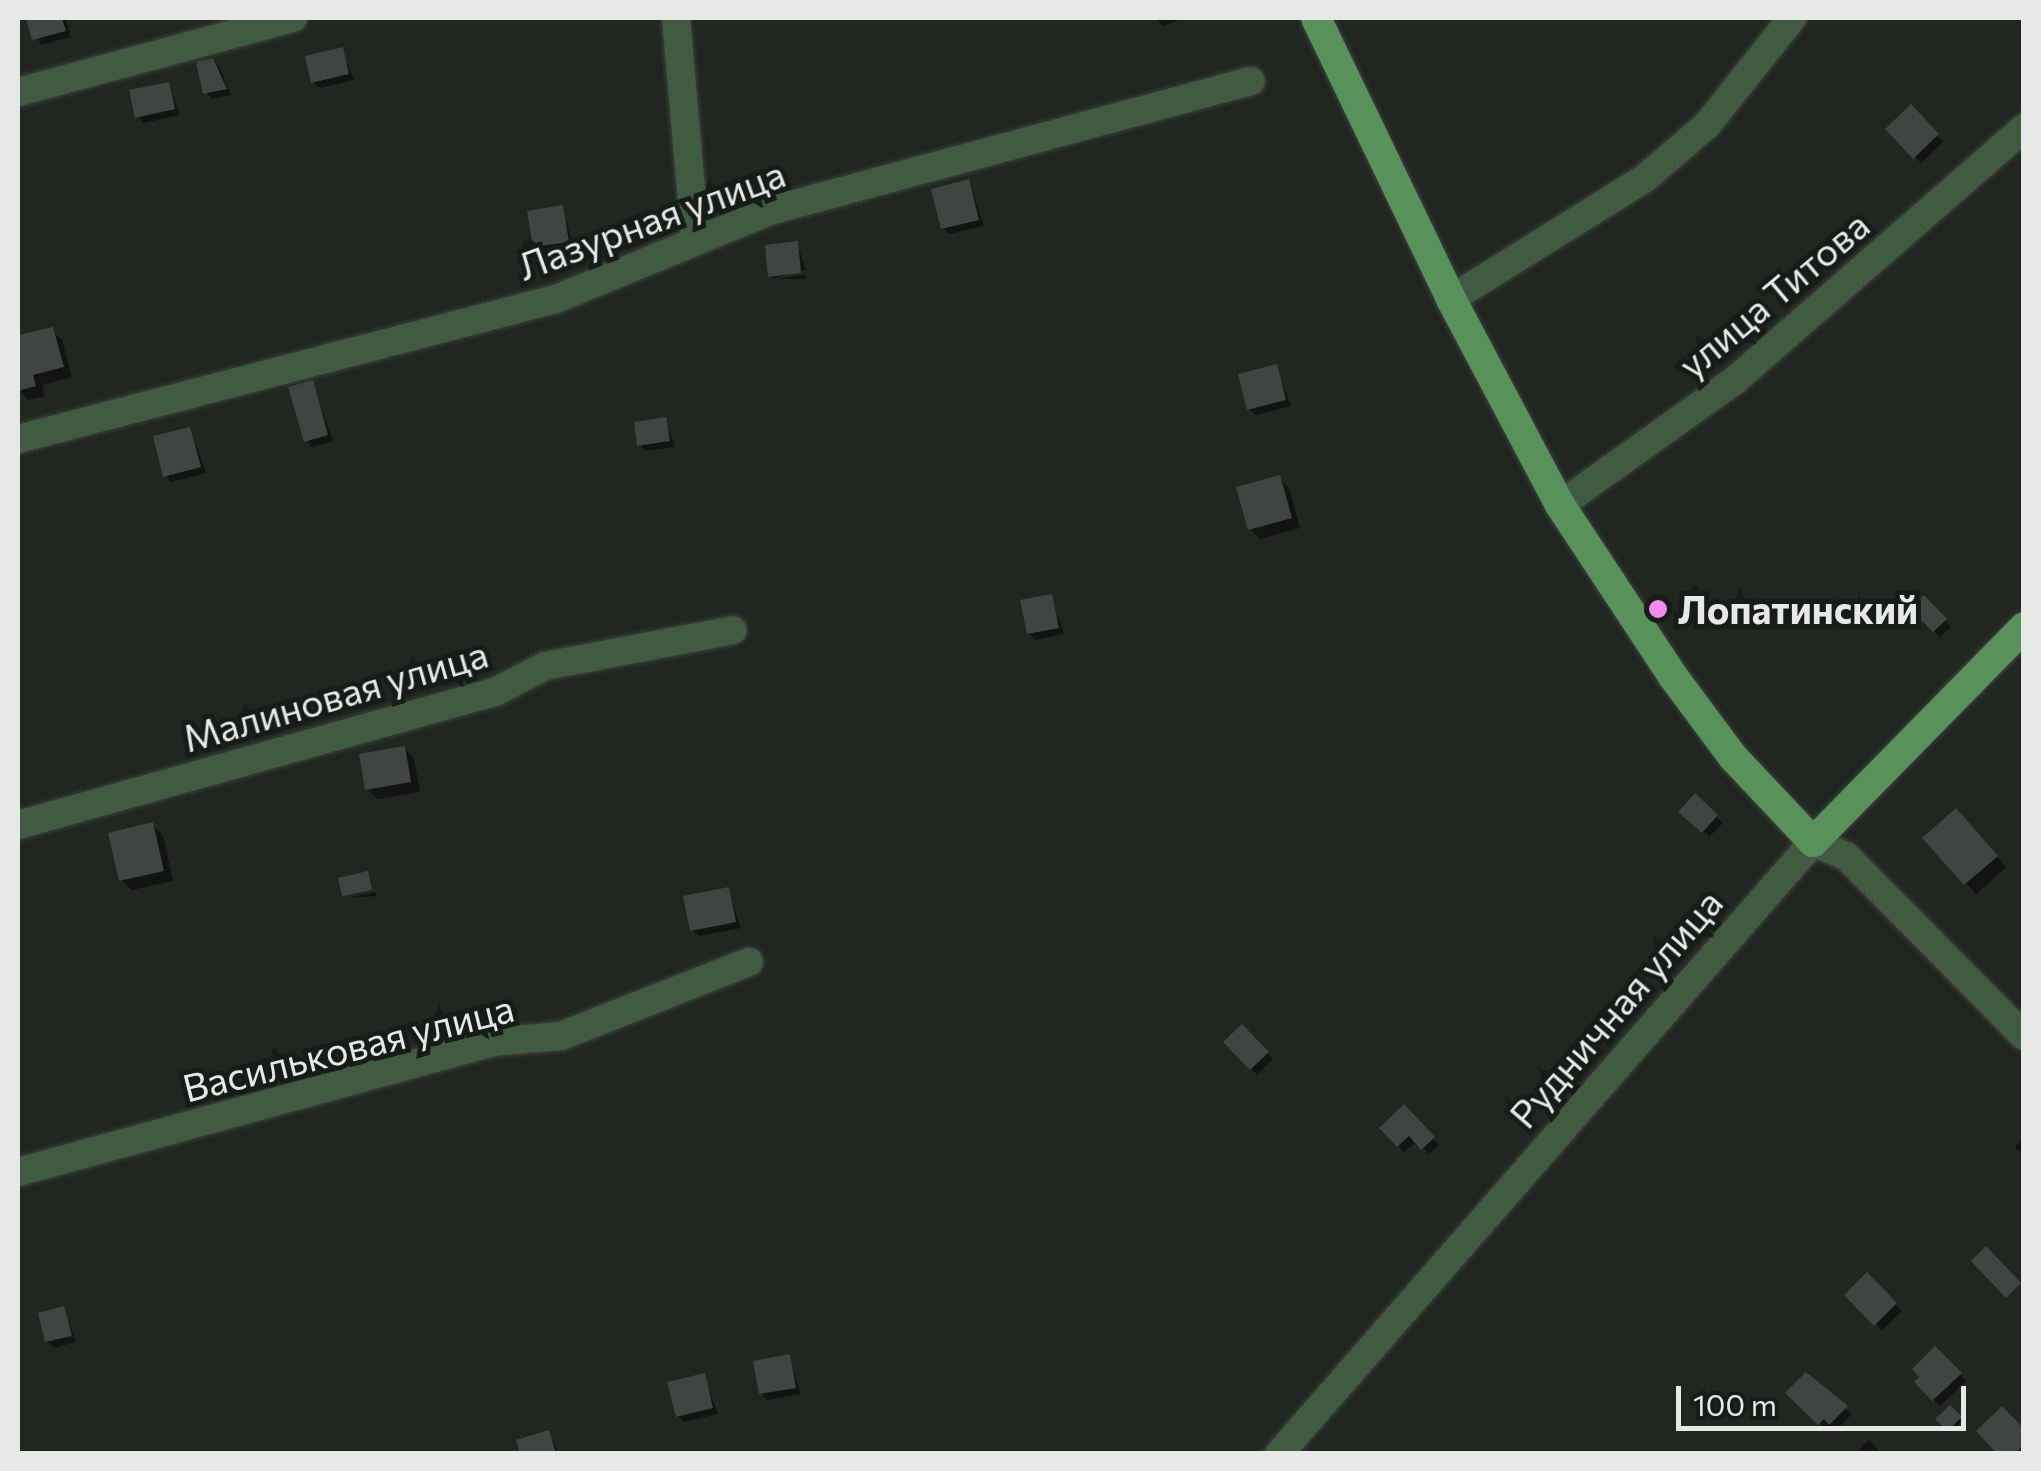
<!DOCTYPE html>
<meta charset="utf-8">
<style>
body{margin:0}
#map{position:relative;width:2041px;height:1471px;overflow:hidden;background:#212621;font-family:Commissioner,sans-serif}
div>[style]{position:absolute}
.shadow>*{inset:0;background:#0007}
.building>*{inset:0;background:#414541}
.roads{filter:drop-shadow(0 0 2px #3d413d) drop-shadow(0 0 2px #3d413d)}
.minor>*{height:28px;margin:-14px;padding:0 14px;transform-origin:14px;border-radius:14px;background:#405b41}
.major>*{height:30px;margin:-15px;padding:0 15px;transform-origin:15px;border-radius:15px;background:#58915a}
.dots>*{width:28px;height:28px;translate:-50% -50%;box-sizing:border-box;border:5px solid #181c18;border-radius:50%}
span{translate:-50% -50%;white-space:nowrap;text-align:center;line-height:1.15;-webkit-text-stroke:10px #181c18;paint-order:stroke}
.street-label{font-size:38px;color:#e6e9e6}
.poi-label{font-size:38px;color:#e6e9e6;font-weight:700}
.left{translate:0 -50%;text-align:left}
.frame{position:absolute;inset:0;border:20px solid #e6e9e6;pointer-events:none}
.scale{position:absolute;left:1676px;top:1386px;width:290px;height:45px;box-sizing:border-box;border:5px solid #e6e9e6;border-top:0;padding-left:12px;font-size:30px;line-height:35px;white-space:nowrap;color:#e6e9e6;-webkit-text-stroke:8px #181c18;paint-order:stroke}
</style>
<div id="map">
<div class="shadow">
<i style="clip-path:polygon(28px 18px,65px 18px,71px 37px,41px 45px)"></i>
<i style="clip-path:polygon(1156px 18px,1184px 18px,1163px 26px)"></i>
<i style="clip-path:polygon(342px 50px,354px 80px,320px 88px,313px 82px)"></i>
<i style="clip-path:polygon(212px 60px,219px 67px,231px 95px,212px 99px,206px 92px)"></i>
<i style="clip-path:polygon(168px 84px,180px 115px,144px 123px,137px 117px)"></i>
<i style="clip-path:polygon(1911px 108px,1943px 142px,1921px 163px,1888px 129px)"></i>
<i style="clip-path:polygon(969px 182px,984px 226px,949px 234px,943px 228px)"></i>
<i style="clip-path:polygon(562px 207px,574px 248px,541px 253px,535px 246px)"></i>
<i style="clip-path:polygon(797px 243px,806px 270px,773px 278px,771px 276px)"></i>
<i style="clip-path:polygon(806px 275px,806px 279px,774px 279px)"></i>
<i style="clip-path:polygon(52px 330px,62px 340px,72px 377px,42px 385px,45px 396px,28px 400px,18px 387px,18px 338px)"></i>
<i style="clip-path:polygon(1276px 367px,1291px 406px,1256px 415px,1249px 409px)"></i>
<i style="clip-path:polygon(312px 383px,333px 441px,312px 447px,306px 440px)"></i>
<i style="clip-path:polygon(665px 420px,675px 447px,646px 451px,640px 445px)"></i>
<i style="clip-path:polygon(190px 429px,206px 473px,171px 482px,165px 475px)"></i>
<i style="clip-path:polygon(1279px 478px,1289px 488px,1300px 528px,1260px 539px,1250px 529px)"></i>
<i style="clip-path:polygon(1051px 597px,1064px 634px,1035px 640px,1029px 633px)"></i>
<i style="clip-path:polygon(1924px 599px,1951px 627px,1940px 637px,1913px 609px)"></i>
<i style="clip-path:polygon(404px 748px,414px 759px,420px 792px,378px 799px,367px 789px)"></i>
<i style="clip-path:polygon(1695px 797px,1723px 823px,1709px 837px,1682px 812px)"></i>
<i style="clip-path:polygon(1966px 821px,2006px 867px,1976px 894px,1926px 838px)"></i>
<i style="clip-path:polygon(152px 825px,163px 835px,173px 881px,132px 890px,121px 880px)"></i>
<i style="clip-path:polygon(728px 890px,741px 928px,699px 936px,692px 930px)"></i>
<i style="clip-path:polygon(376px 892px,377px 896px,347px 898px)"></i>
<i style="clip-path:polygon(1242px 1027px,1273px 1059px,1257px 1075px,1226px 1042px)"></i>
<i style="clip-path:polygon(1404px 1108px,1439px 1145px,1429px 1154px,1417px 1141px,1404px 1152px,1382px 1128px)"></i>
<i style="clip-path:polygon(2024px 1138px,2024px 1156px,2015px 1147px)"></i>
<i style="clip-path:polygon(1867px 1276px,1902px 1311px,1882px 1330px,1848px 1295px)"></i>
<i style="clip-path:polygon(64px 1309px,76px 1342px,54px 1348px,47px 1341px)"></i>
<i style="clip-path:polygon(1935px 1350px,1966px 1381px,1940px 1406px,1917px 1382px)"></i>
<i style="clip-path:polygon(789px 1357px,801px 1394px,767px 1400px,761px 1393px)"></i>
<i style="clip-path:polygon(1807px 1375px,1852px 1414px,1837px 1429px,1826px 1429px,1789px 1393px)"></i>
<i style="clip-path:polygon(704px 1376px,718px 1414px,684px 1422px,678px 1416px)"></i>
<i style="clip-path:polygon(1950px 1408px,1962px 1421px,1951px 1432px,1938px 1419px)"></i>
<i style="clip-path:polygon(548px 1432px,559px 1454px,523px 1454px)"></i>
<i style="clip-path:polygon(1869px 1440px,1882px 1454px,1855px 1454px)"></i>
</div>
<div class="building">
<i style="clip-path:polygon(26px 18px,62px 18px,66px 31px,32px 40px)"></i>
<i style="clip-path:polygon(343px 47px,349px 74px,311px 83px,305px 56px)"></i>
<i style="clip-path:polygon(213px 58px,227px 89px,203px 94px,196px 62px)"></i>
<i style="clip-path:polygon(169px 82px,175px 109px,135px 118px,129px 90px)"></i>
<i style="clip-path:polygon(1911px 104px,1939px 134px,1913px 159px,1885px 129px)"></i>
<i style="clip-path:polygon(969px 179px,979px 220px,941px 229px,931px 189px)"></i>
<i style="clip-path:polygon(563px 205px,569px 242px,533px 247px,527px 211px)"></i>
<i style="clip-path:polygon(798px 241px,801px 273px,768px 277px,765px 245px)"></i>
<i style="clip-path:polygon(53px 327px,64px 367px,33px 375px,36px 386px,18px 391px,18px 335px)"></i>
<i style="clip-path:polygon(1277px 364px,1286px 400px,1247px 410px,1238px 374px)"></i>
<i style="clip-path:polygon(313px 380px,328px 435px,304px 442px,288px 387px)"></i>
<i style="clip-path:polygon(666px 417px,670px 441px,637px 446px,634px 422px)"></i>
<i style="clip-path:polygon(190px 427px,201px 467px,163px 477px,153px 436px)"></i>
<i style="clip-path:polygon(1280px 475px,1292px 518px,1248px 530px,1236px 487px)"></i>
<i style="clip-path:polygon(1052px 594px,1059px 628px,1027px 634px,1020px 600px)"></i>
<i style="clip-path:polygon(1924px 595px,1947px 619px,1933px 632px,1910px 609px)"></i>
<i style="clip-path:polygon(405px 746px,411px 782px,365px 790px,359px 754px)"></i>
<i style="clip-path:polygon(1695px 793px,1718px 815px,1702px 833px,1678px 812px)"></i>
<i style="clip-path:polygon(1956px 808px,1998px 856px,1964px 885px,1922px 838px)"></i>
<i style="clip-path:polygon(153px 822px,164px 871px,119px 881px,108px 833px)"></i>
<i style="clip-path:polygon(368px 871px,372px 890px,342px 896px,338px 878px)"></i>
<i style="clip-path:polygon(729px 887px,736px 922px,690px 931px,683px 896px)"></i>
<i style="clip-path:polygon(1242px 1024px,1269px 1052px,1250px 1070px,1223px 1042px)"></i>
<i style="clip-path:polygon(1404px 1104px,1435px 1137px,1421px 1150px,1409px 1136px,1397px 1147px,1379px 1128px)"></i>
<i style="clip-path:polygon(1986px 1246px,2021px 1283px,2006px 1298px,1971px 1261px)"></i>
<i style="clip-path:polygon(1867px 1272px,1897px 1303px,1874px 1326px,1844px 1295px)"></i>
<i style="clip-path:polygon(64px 1306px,72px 1336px,45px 1342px,38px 1313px)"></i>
<i style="clip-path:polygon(1935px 1346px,1962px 1373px,1932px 1401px,1914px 1382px,1919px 1377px,1912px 1369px)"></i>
<i style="clip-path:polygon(790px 1354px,796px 1388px,759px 1394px,753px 1361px)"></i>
<i style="clip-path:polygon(1806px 1372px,1848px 1406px,1829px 1425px,1824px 1419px,1818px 1425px,1785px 1393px)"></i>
<i style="clip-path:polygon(705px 1373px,713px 1408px,676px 1417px,667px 1382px)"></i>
<i style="clip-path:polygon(1950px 1405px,1962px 1417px,1947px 1431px,1935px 1419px)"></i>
<i style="clip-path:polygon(2002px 1406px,2024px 1429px,2024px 1445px,2014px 1454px,1997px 1454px,1976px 1431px)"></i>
<i style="clip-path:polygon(549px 1430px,556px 1454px,520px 1454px,516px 1440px)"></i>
</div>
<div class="roads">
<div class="minor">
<i style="left:676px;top:18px;width:220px;rotate:85deg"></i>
<i style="left:18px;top:92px;width:285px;rotate:-15.1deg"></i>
<i style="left:1451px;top:299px;width:227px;rotate:-31.9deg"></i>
<i style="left:1644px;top:179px;width:83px;rotate:-40.6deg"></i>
<i style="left:1707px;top:125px;width:137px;rotate:-51.5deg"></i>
<i style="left:18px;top:439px;width:556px;rotate:-14.59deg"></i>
<i style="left:556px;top:299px;width:230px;rotate:-22.4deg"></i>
<i style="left:769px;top:211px;width:499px;rotate:-15.1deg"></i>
<i style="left:1560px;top:505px;width:214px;rotate:-35.5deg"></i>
<i style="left:1734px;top:381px;width:385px;rotate:-41.1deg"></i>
<i style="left:18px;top:825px;width:495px;rotate:-15.6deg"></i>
<i style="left:495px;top:692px;width:56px;rotate:-27.5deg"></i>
<i style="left:545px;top:666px;width:191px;rotate:-10.8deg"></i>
<i style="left:18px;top:1172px;width:492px;rotate:-15.3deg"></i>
<i style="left:492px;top:1042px;width:69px;rotate:-5deg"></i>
<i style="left:561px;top:1036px;width:202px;rotate:-21.5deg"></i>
<i style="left:1279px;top:1454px;width:812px;rotate:-48.89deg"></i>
<i style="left:1813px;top:842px;width:36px;rotate:23deg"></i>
<i style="left:1846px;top:856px;width:253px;rotate:45.3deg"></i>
</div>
<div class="major">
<i style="left:1316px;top:18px;width:312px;rotate:64.3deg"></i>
<i style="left:1451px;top:299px;width:233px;rotate:62.1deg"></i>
<i style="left:1560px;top:505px;width:204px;rotate:56.6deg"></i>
<i style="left:1672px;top:675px;width:102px;rotate:53.4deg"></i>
<i style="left:1733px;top:757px;width:117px;rotate:46.7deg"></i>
<i style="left:1813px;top:842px;width:301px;rotate:-45.5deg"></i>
</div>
</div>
<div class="dots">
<i style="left:1658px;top:609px;background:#f589ef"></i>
</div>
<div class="street-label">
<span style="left:651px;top:219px;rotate:-20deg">Лазурная улица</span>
<span style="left:1773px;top:294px;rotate:-40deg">улица Титова</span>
<span style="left:335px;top:695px;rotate:-16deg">Малиновая улица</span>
<span style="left:1615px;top:1008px;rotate:-49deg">Рудничная улица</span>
<span style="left:348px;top:1047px;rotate:-14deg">Васильковая улица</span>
</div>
<div class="poi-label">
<span class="left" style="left:1678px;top:609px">Лопатинский</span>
</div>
<div class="frame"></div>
<div class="scale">100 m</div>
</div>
